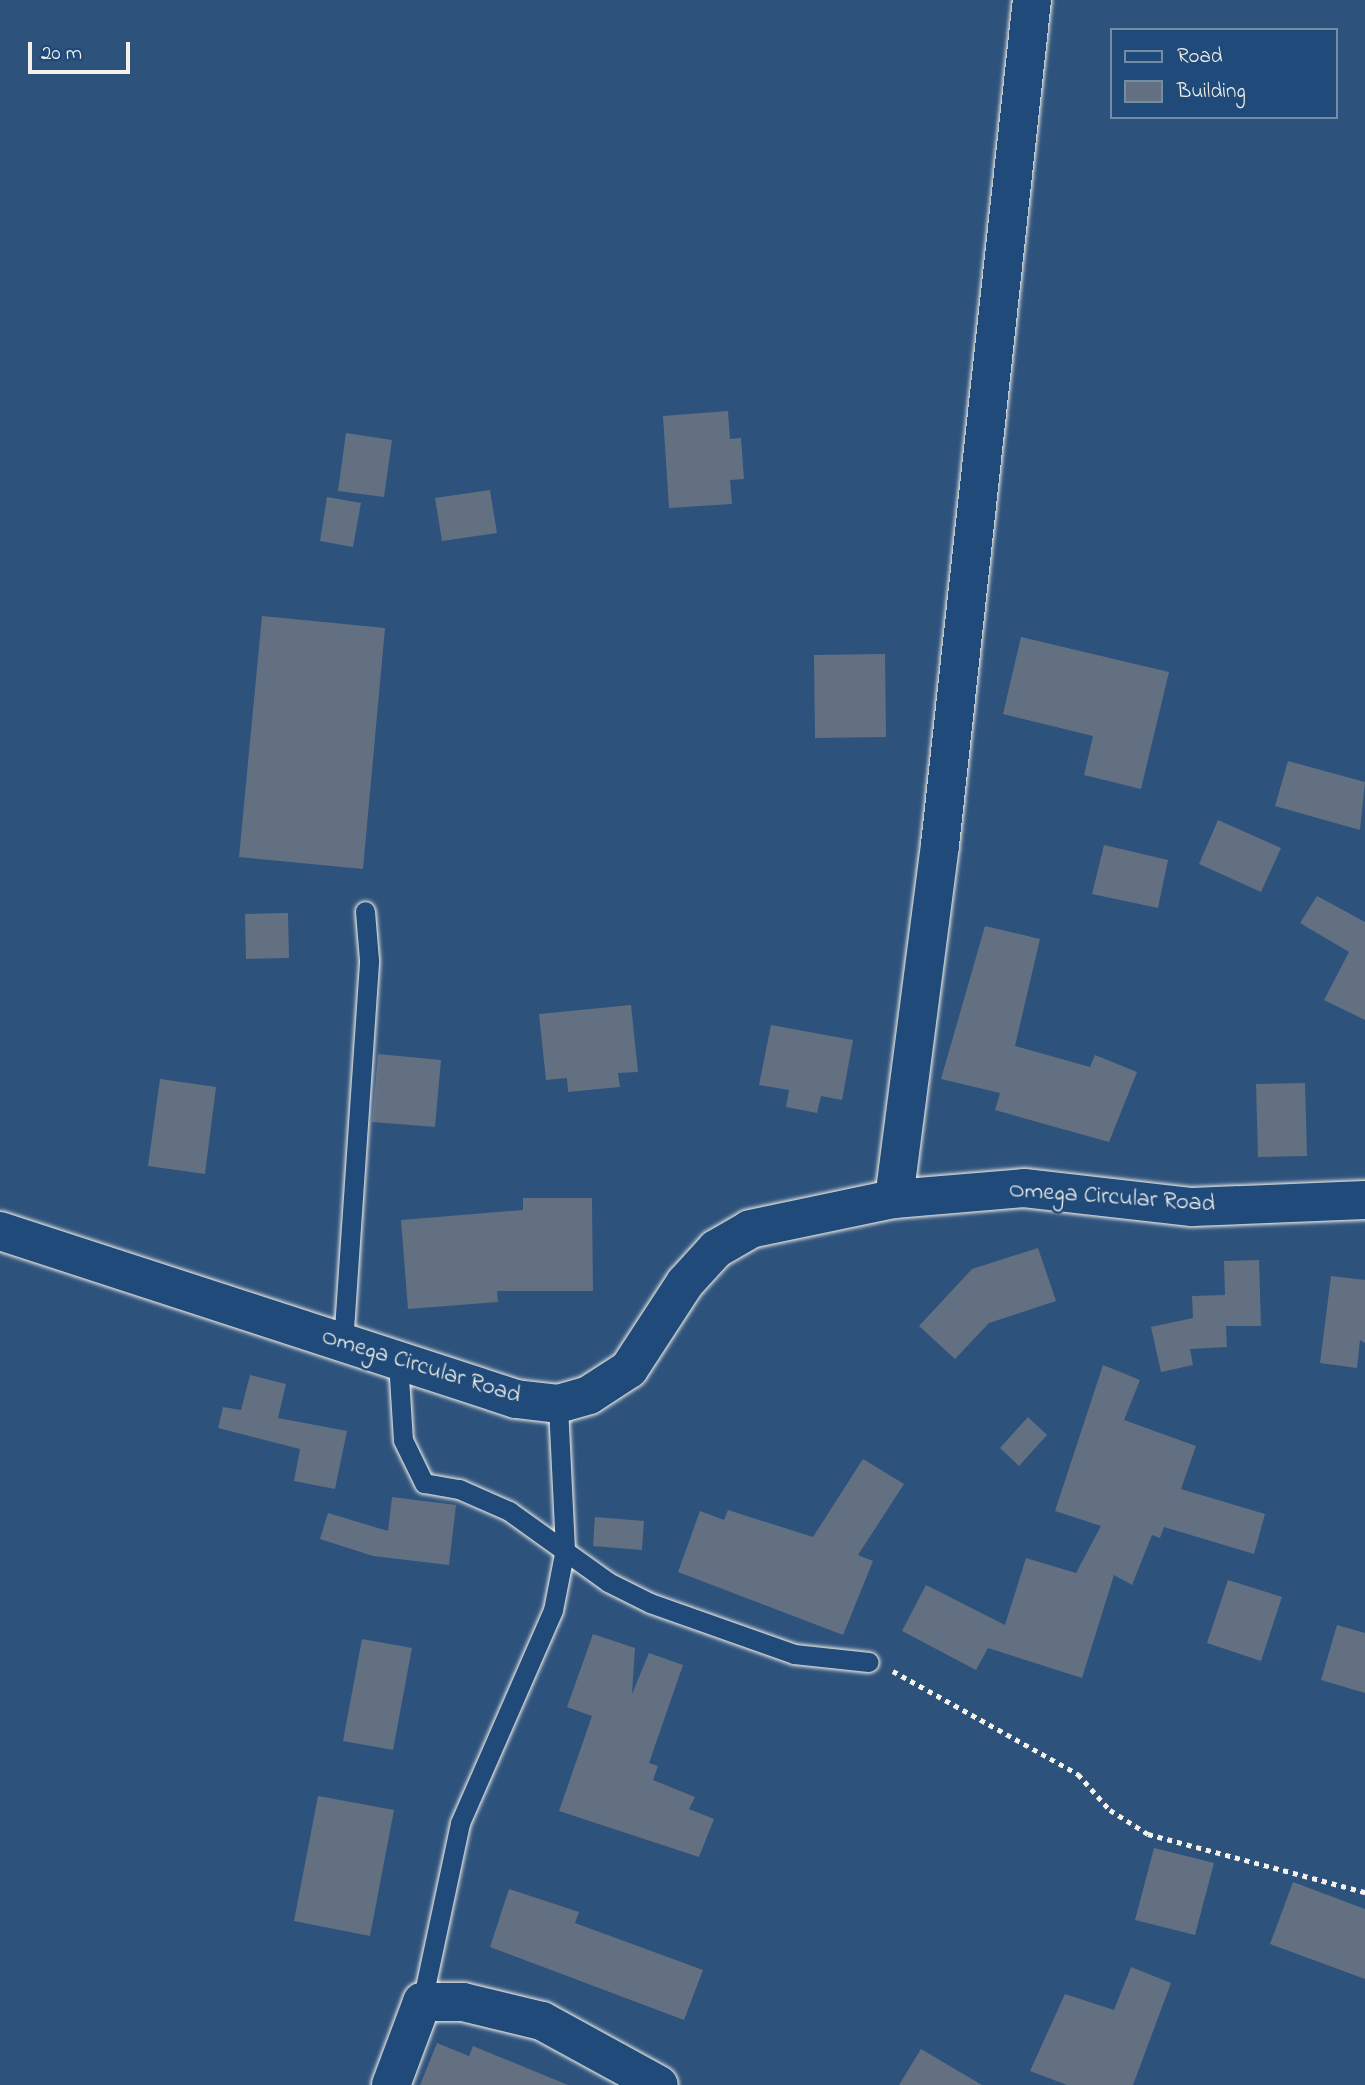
<!DOCTYPE html>
<style>
body{margin:0}
#map{position:relative;width:1365px;height:2085px;overflow:hidden;background:#2d527c;font-family:"Indie Flower",sans-serif}
div>[style]{position:absolute}
.building>*{inset:0;background:#637082}
.path>*{height:4.5px;margin-top:-2.25px;transform-origin:0;background:repeating-linear-gradient(90deg,#f4f1e8 0 5px,transparent 0 10px)}
.roads{filter:drop-shadow(0 0 2px #f4f1e8) drop-shadow(0 0 2px #f4f1e8)}
.lane>*{height:19px;margin:-9.5px;padding:0 9.5px;transform-origin:9.5px;border-radius:9.5px;background:#1f4a7a}
.street>*{height:38px;margin:-19px;padding:0 19px;transform-origin:19px;border-radius:19px;background:#1f4a7a}
span{translate:-50% -50%;white-space:nowrap;text-align:center;line-height:1.15;-webkit-text-stroke:5px #1f4a7a;paint-order:stroke}
.street-label{font-size:24px;color:#f4f1e8}
.legend{position:absolute;left:1110px;top:28px;width:228px;height:91px;box-sizing:border-box;background:#1f4a7a;border:2px solid #748da6;margin:0;padding:9px 12px;list-style:none;font-size:21px;color:#f4f1e8}
.legend li{display:flex;align-items:center;gap:14px;height:35px}
.legend b{width:35px;border:2px solid #748da6}
.scale{position:absolute;left:28px;top:42px;width:102px;height:32px;box-sizing:border-box;border:4px solid #f4f1e8;border-top:0;padding-left:9px;font-size:21px;line-height:24px;white-space:nowrap;color:#f4f1e8;-webkit-text-stroke:5px #1f4a7a;paint-order:stroke}
</style>
<div id="map">
<div class="building">
<i style="clip-path:polygon(728px 411px,730px 439px,741px 438px,744px 479px,730px 480px,732px 504px,669px 508px,663px 416px)"></i>
<i style="clip-path:polygon(346px 433px,392px 440px,384px 497px,338px 491px)"></i>
<i style="clip-path:polygon(490px 490px,497px 533px,442px 541px,435px 498px)"></i>
<i style="clip-path:polygon(327px 497px,361px 503px,353px 547px,320px 541px)"></i>
<i style="clip-path:polygon(262px 616px,385px 628px,363px 869px,239px 857px)"></i>
<i style="clip-path:polygon(1021px 637px,1169px 672px,1141px 789px,1084px 775px,1093px 736px,1003px 714px)"></i>
<i style="clip-path:polygon(885px 654px,886px 737px,815px 738px,814px 655px)"></i>
<i style="clip-path:polygon(1288px 761px,1365px 782px,1360px 830px,1275px 806px)"></i>
<i style="clip-path:polygon(1218px 820px,1281px 848px,1261px 892px,1199px 864px)"></i>
<i style="clip-path:polygon(1104px 845px,1168px 860px,1158px 908px,1092px 894px)"></i>
<i style="clip-path:polygon(1317px 896px,1365px 922px,1365px 1020px,1324px 1000px,1349px 952px,1300px 923px)"></i>
<i style="clip-path:polygon(288px 913px,289px 958px,246px 959px,245px 914px)"></i>
<i style="clip-path:polygon(985px 926px,1040px 939px,1015px 1046px,1090px 1067px,1095px 1055px,1137px 1072px,1109px 1142px,995px 1110px,1000px 1093px,941px 1079px)"></i>
<i style="clip-path:polygon(631px 1005px,638px 1072px,618px 1073px,620px 1087px,568px 1092px,567px 1078px,546px 1080px,539px 1014px)"></i>
<i style="clip-path:polygon(771px 1025px,853px 1040px,842px 1100px,821px 1096px,817px 1113px,786px 1107px,789px 1090px,759px 1085px)"></i>
<i style="clip-path:polygon(378px 1054px,441px 1060px,435px 1127px,372px 1122px)"></i>
<i style="clip-path:polygon(160px 1079px,216px 1087px,205px 1174px,148px 1166px)"></i>
<i style="clip-path:polygon(1305px 1083px,1307px 1156px,1258px 1157px,1256px 1084px)"></i>
<i style="clip-path:polygon(523px 1198px,592px 1198px,593px 1291px,497px 1291px,498px 1302px,408px 1309px,401px 1220px,523px 1210px)"></i>
<i style="clip-path:polygon(1038px 1248px,1056px 1301px,989px 1323px,955px 1359px,919px 1326px,972px 1269px)"></i>
<i style="clip-path:polygon(1259px 1260px,1261px 1326px,1226px 1326px,1227px 1347px,1190px 1349px,1193px 1365px,1161px 1372px,1151px 1327px,1193px 1318px,1192px 1296px,1225px 1295px,1224px 1261px)"></i>
<i style="clip-path:polygon(1331px 1276px,1365px 1280px,1365px 1343px,1360px 1340px,1357px 1368px,1320px 1363px)"></i>
<i style="clip-path:polygon(1103px 1365px,1140px 1380px,1124px 1420px,1196px 1446px,1181px 1489px,1265px 1514px,1254px 1554px,1164px 1527px,1160px 1538px,1152px 1535px,1132px 1585px,1114px 1575px,1082px 1678px,988px 1648px,976px 1670px,902px 1631px,926px 1585px,1005px 1625px,1026px 1558px,1076px 1573px,1101px 1526px,1055px 1511px)"></i>
<i style="clip-path:polygon(250px 1375px,286px 1384px,278px 1418px,347px 1431px,335px 1489px,294px 1481px,300px 1449px,218px 1428px,223px 1407px,241px 1410px)"></i>
<i style="clip-path:polygon(1028px 1417px,1047px 1435px,1019px 1466px,1000px 1448px)"></i>
<i style="clip-path:polygon(863px 1459px,904px 1484px,858px 1555px,873px 1561px,843px 1635px,678px 1572px,700px 1511px,724px 1520px,728px 1510px,813px 1537px)"></i>
<i style="clip-path:polygon(392px 1497px,456px 1505px,449px 1565px,373px 1556px,320px 1539px,328px 1513px,388px 1531px)"></i>
<i style="clip-path:polygon(595px 1517px,644px 1521px,642px 1550px,593px 1546px)"></i>
<i style="clip-path:polygon(1228px 1580px,1282px 1597px,1261px 1661px,1207px 1643px)"></i>
<i style="clip-path:polygon(1337px 1625px,1365px 1633px,1365px 1693px,1321px 1680px)"></i>
<i style="clip-path:polygon(593px 1634px,635px 1648px,632px 1694px,649px 1653px,683px 1665px,649px 1763px,658px 1766px,653px 1780px,695px 1797px,689px 1809px,714px 1819px,699px 1857px,559px 1811px,592px 1716px,567px 1707px)"></i>
<i style="clip-path:polygon(362px 1639px,412px 1648px,393px 1750px,343px 1741px)"></i>
<i style="clip-path:polygon(318px 1796px,394px 1810px,370px 1936px,294px 1921px)"></i>
<i style="clip-path:polygon(1154px 1848px,1214px 1863px,1195px 1935px,1135px 1920px)"></i>
<i style="clip-path:polygon(1293px 1882px,1365px 1909px,1365px 1979px,1270px 1944px)"></i>
<i style="clip-path:polygon(509px 1889px,579px 1912px,575px 1923px,703px 1970px,684px 2020px,490px 1947px)"></i>
<i style="clip-path:polygon(1131px 1967px,1171px 1983px,1133px 2085px,1067px 2085px,1030px 2071px,1065px 1994px,1114px 2010px)"></i>
<i style="clip-path:polygon(437px 2043px,469px 2056px,473px 2046px,568px 2085px,420px 2085px)"></i>
<i style="clip-path:polygon(921px 2049px,982px 2085px,899px 2085px)"></i>
</div>
<div class="path">
<i style="left:893px;top:1671px;width:212px;rotate:29.1deg"></i>
<i style="left:1078px;top:1774px;width:48px;rotate:48.4deg"></i>
<i style="left:1110px;top:1810px;width:45px;rotate:32.3deg"></i>
<i style="left:1148px;top:1834px;width:225px;rotate:15deg"></i>
</div>
<div class="roads">
<div class="lane">
<i style="left:343px;top:1344px;width:385px;rotate:-86.1deg"></i>
<i style="left:369px;top:960px;width:49px;rotate:-94.7deg"></i>
<i style="left:398px;top:1361px;width:79px;rotate:86.4deg"></i>
<i style="left:403px;top:1440px;width:48px;rotate:64deg"></i>
<i style="left:424px;top:1483px;width:36px;rotate:10deg"></i>
<i style="left:459px;top:1489px;width:55px;rotate:23.7deg"></i>
<i style="left:509px;top:1511px;width:122px;rotate:35.6deg"></i>
<i style="left:608px;top:1582px;width:47px;rotate:26.6deg"></i>
<i style="left:650px;top:1603px;width:153px;rotate:19.5deg"></i>
<i style="left:794px;top:1654px;width:75px;rotate:6.1deg"></i>
<i style="left:422px;top:2002px;width:183px;rotate:-78deg"></i>
<i style="left:460px;top:1823px;width:232px;rotate:-66.4deg"></i>
<i style="left:553px;top:1610px;width:62px;rotate:-78.9deg"></i>
<i style="left:565px;top:1549px;width:145px;rotate:-92.8deg"></i>
</div>
<div class="street">
<i style="left:894px;top:1199px;width:357px;rotate:-82.6deg"></i>
<i style="left:940px;top:845px;width:850px;rotate:-83.79deg"></i>
<i style="left:0;top:1231px;width:543px;rotate:18.03deg"></i>
<i style="left:516px;top:1399px;width:42px;rotate:6.8deg"></i>
<i style="left:558px;top:1404px;width:32px;rotate:-16deg"></i>
<i style="left:589px;top:1395px;width:48px;rotate:-33deg"></i>
<i style="left:629px;top:1369px;width:103px;rotate:-56.9deg"></i>
<i style="left:685px;top:1283px;width:46px;rotate:-47.6deg"></i>
<i style="left:716px;top:1249px;width:39px;rotate:-30deg"></i>
<i style="left:750px;top:1229px;width:147px;rotate:-11.8deg"></i>
<i style="left:894px;top:1199px;width:130px;rotate:-4.8deg"></i>
<i style="left:1024px;top:1188px;width:169px;rotate:6.5deg"></i>
<i style="left:1192px;top:1207px;width:173px;rotate:-2.3deg"></i>
<i style="left:391px;top:2085px;width:89px;rotate:-69.5deg"></i>
<i style="left:422px;top:2002px;width:41px"></i>
<i style="left:463px;top:2002px;width:81px;rotate:13.5deg"></i>
<i style="left:542px;top:2021px;width:133px;rotate:28.7deg"></i>
</div>
</div>
<div class="street-label">
<span style="left:1112px;top:1198px;rotate:4deg">Omega Circular Road</span>
<span style="left:421px;top:1367px;rotate:17deg">Omega Circular Road</span>
</div>
<ul class="legend">
<li><b style="height:9px;background:#1f4a7a"></b>Road</li>
<li><b style="height:19px;background:#637082"></b>Building</li>
</ul>
<div class="scale">20 m</div>
</div>
